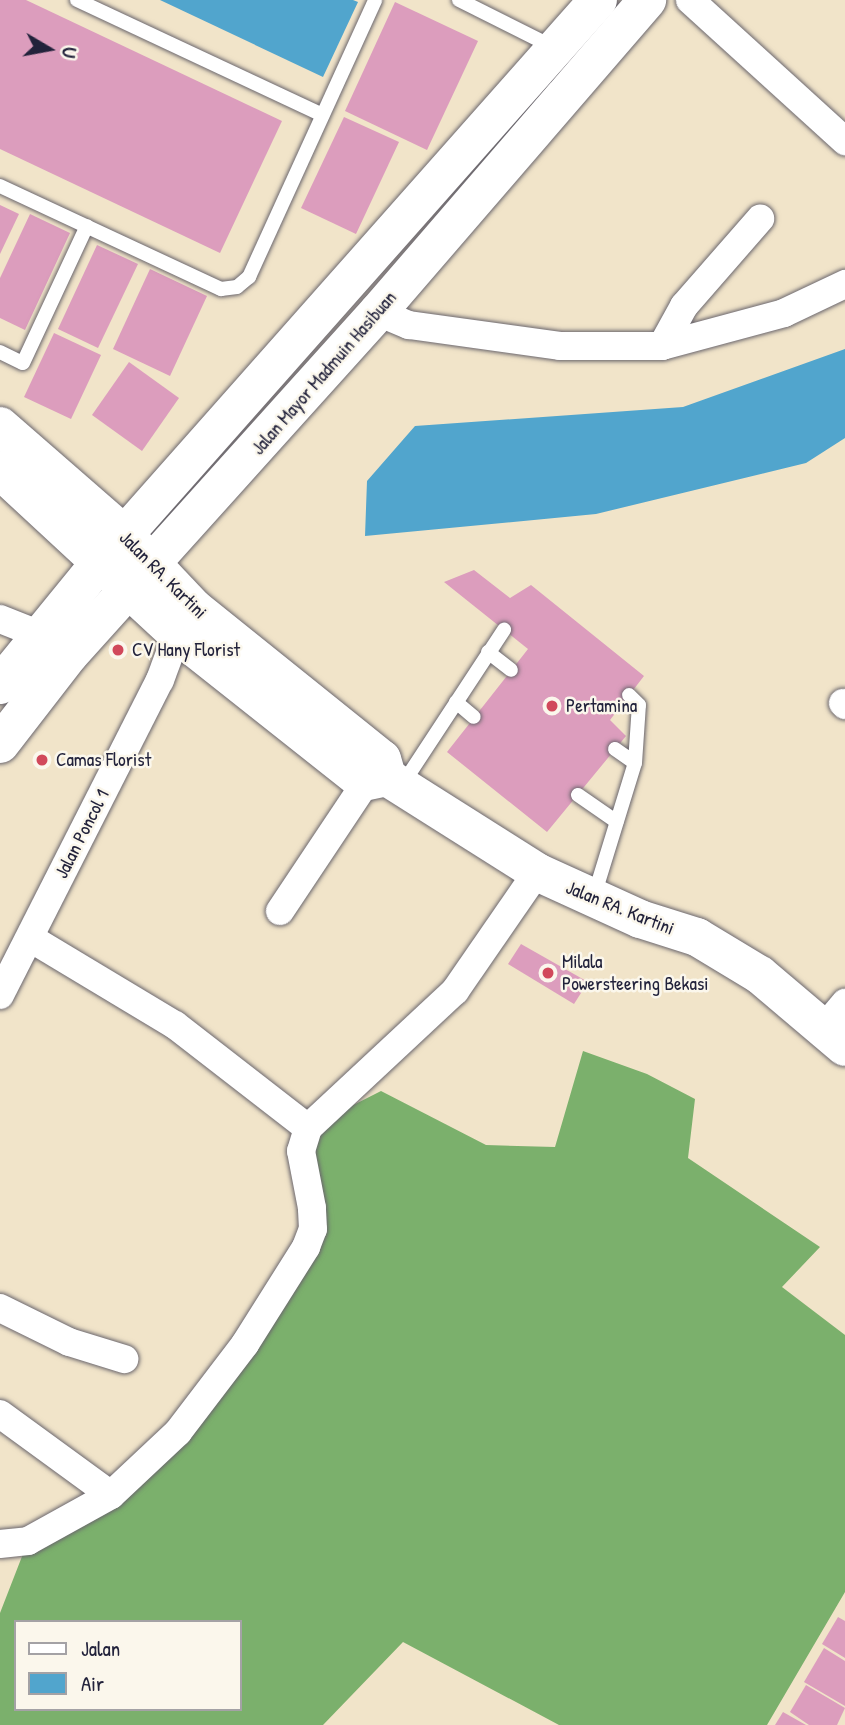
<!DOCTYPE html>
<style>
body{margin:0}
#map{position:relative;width:845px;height:1725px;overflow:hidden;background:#f1e4c9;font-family:"Patrick Hand",sans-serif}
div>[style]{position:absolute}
.forest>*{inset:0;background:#7bb06c}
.water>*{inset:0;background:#51a5cd}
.building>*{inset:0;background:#dc9dbd}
.roads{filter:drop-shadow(0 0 2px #6a666d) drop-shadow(0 0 2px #6a666d)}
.lane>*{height:14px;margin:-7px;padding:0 7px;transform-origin:7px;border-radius:7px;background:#fff}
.street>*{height:28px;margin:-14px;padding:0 14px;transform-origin:14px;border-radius:14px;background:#fff}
.primary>*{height:38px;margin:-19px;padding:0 19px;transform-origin:19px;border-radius:19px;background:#fff}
.dots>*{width:19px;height:19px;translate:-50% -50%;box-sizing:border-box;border:4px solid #fbf7ec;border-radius:50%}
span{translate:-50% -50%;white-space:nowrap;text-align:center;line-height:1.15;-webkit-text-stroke:5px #fbf7ec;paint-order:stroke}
.street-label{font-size:19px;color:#22223b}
.poi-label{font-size:19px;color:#22223b}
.left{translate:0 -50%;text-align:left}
.legend{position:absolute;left:14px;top:1620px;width:228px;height:91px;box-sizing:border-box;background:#fbf7ec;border:2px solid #a4a2a5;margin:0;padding:9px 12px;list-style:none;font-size:21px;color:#22223b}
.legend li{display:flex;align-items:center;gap:14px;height:35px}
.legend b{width:35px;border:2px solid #a4a2a5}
.north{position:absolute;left:14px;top:14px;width:70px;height:70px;-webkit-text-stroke:5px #fbf7ec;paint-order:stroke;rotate:100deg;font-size:19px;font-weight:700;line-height:28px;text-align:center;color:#22223b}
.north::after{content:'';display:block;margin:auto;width:24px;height:32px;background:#22223b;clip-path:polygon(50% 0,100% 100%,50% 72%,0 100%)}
</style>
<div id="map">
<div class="forest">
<i style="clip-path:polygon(evenodd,583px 1051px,647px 1074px,695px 1099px,688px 1158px,820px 1247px,782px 1287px,845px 1335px,845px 1592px,767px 1725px,559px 1725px,403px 1642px,323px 1725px,0 1725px,0 1613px,28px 1541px,111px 1495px,306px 1247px,308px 1128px,381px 1091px,486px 1145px,555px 1147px,583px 1051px,16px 1622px,240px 1622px,240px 1709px,16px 1709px,16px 1622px)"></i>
</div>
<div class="water">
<i style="clip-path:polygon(160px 0,353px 0,358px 2px,323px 77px)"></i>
<i style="clip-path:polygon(845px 349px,845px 438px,806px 463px,596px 514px,365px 536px,367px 481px,415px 426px,683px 407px)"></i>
</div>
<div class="building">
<i style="clip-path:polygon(0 0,26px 0,282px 121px,220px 253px,0 149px)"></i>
<i style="clip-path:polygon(395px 2px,478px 41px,427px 150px,345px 111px)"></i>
<i style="clip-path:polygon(344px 117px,399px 142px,356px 234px,301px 208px)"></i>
<i style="clip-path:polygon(0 205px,19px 214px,0 254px)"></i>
<i style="clip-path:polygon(30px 214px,70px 233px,25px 330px,0 318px,0 278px)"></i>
<i style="clip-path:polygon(97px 245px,138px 264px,98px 348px,58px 329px)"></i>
<i style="clip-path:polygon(150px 269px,207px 296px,170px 376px,113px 349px)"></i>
<i style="clip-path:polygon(54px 333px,101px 355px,71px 419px,24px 397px)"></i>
<i style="clip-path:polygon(129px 362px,179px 398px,142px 451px,92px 415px)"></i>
<i style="clip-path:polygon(474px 570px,510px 598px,531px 585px,644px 676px,610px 720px,626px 736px,547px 832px,447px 752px,528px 649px,444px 582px)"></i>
<i style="clip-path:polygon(521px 944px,588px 982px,574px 1004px,508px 964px)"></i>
<i style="clip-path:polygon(838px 1617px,845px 1621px,845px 1658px,822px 1644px)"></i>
<i style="clip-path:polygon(824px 1648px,845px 1661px,845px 1706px,804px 1682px)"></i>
<i style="clip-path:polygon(806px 1685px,845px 1708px,837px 1725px,809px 1725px,790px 1712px)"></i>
<i style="clip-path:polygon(783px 1712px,806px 1725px,775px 1725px)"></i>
</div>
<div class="roads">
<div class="lane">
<i style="left:77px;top:0;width:271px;rotate:25.1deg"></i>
<i style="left:459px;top:0;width:107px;rotate:26.6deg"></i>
<i style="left:0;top:186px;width:244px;rotate:25deg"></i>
<i style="left:221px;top:289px;width:16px;rotate:-7deg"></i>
<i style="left:237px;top:287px;width:16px;rotate:-40deg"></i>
<i style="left:249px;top:277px;width:304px;rotate:-65.5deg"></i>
<i style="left:0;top:352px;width:25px;rotate:26deg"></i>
<i style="left:23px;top:363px;width:151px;rotate:-65deg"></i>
<i style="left:488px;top:652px;width:29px;rotate:38deg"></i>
<i style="left:456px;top:702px;width:23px;rotate:40deg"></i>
<i style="left:615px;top:749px;width:24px;rotate:35deg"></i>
<i style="left:402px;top:785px;width:186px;rotate:-56.7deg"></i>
<i style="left:578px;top:795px;width:47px;rotate:34.7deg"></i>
<i style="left:594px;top:896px;width:139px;rotate:-72.9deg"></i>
<i style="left:635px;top:763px;width:58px;rotate:-86.1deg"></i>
<i style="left:639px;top:705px;width:14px;rotate:-135deg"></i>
</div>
<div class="street">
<i style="left:690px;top:0;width:210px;rotate:42.3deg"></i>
<i style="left:378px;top:312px;width:34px;rotate:23deg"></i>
<i style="left:409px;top:325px;width:152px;rotate:7.9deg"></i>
<i style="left:560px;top:346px;width:102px"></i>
<i style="left:662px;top:346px;width:126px;rotate:-15.1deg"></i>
<i style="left:784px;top:313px;width:68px;rotate:-25.4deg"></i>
<i style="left:662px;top:346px;width:46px;rotate:-61.2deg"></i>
<i style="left:684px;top:306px;width:116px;rotate:-48.9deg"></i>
<i style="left:0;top:619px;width:41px;rotate:21.5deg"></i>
<i style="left:843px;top:703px;width:3px;rotate:45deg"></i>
<i style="left:280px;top:911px;width:173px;rotate:-56.3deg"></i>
<i style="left:30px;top:938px;width:169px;rotate:31deg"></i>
<i style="left:175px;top:1025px;width:168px;rotate:37.8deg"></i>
<i style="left:0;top:995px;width:353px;rotate:-63.1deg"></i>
<i style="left:160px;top:680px;width:49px;rotate:-69.7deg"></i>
<i style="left:824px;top:1028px;width:33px;rotate:-50deg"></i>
<i style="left:0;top:1308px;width:77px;rotate:26.2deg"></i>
<i style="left:69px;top:1342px;width:58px;rotate:17.2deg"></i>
<i style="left:0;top:1414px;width:137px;rotate:36.1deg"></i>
<i style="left:0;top:1544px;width:28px;rotate:-6deg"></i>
<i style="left:28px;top:1541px;width:95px;rotate:-29deg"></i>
<i style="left:111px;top:1495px;width:92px;rotate:-43.2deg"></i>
<i style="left:178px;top:1432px;width:111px;rotate:-52.7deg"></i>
<i style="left:245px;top:1344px;width:115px;rotate:-57.8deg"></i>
<i style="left:306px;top:1247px;width:19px;rotate:-69deg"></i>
<i style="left:313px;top:1229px;width:21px;rotate:-93deg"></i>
<i style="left:312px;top:1208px;width:58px;rotate:-100.9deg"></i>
<i style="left:301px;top:1151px;width:24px;rotate:-73deg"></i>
<i style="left:308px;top:1128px;width:201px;rotate:-43deg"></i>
<i style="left:455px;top:991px;width:145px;rotate:-55.4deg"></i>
</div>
<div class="primary">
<i style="left:0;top:426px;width:166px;rotate:41.1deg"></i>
<i style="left:125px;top:535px;width:100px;rotate:46.6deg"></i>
<i style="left:194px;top:608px;width:241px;rotate:38.8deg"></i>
<i style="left:382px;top:759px;width:19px;rotate:74deg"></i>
<i style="left:387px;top:777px;width:178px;rotate:32.3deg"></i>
<i style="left:537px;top:872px;width:113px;rotate:24.5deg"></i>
<i style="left:640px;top:919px;width:60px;rotate:17.5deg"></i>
<i style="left:697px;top:937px;width:74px;rotate:31.1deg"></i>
<i style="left:760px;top:975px;width:111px;rotate:40.3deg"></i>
<i style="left:0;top:470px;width:241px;rotate:42.8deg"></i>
<i style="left:177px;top:634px;width:238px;rotate:38.4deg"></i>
<i style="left:364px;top:782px;width:24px;rotate:-12deg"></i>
<i style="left:0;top:685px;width:161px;rotate:-50.8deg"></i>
<i style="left:102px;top:560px;width:748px;rotate:-48.47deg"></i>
<i style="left:0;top:744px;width:113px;rotate:-52.2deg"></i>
<i style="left:69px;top:655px;width:462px;rotate:-48deg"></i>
<i style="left:378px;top:312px;width:412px;rotate:-49.2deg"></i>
</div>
</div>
<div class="dots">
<i style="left:118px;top:650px;background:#d1495b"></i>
<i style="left:552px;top:706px;background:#d1495b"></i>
<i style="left:42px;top:760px;background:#d1495b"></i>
<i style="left:548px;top:973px;background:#d1495b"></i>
</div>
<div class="street-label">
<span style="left:324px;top:373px;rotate:-49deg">Jalan Mayor Madmuin Hasibuan</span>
<span style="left:163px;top:575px;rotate:45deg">Jalan RA. Kartini</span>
<span style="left:82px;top:834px;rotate:-63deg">Jalan Poncol 1</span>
<span style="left:620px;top:908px;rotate:22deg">Jalan RA. Kartini</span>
</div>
<div class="poi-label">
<span class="left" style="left:132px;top:650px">CV Hany Florist</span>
<span class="left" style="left:566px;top:706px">Pertamina</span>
<span class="left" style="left:56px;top:760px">Camas Florist</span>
<span class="left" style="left:562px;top:973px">Milala<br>Powersteering Bekasi</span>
</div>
<ul class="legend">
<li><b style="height:9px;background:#fff"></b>Jalan</li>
<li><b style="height:19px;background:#51a5cd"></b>Air</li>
</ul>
<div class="north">U</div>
</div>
